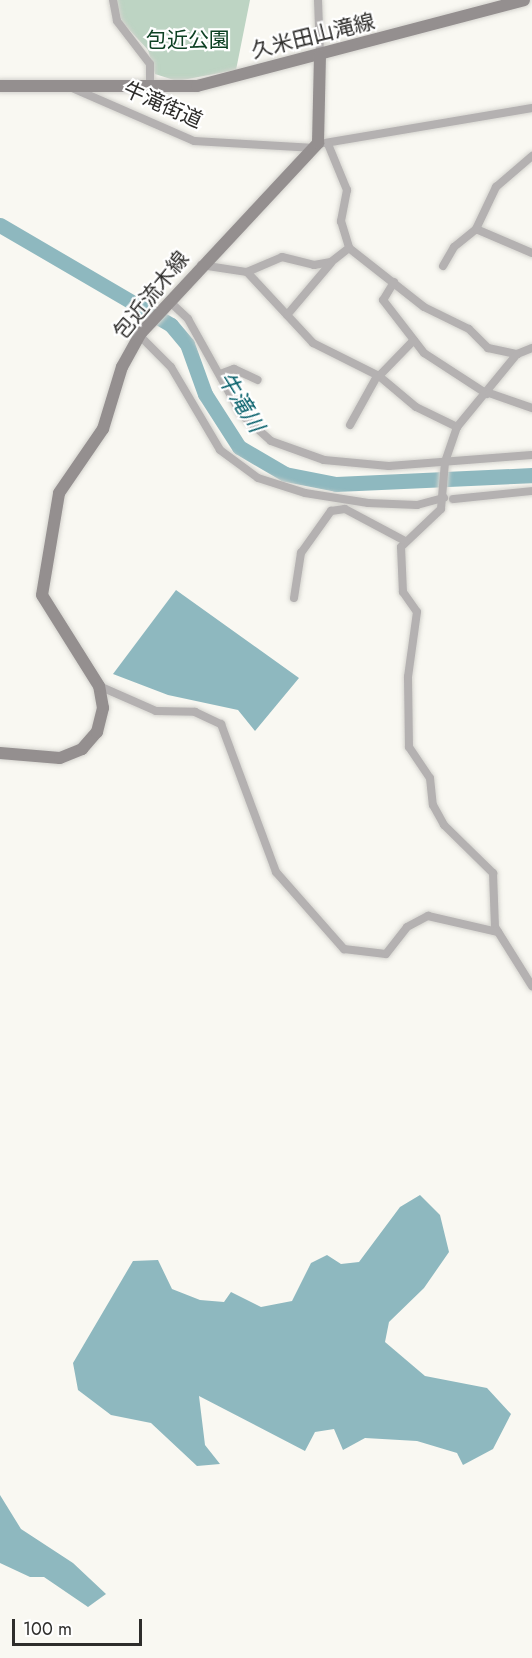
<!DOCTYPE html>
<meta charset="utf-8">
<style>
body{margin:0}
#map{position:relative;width:532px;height:1658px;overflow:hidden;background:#f9f8f2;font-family:Jost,"Noto Sans JP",sans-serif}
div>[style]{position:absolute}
.green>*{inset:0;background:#bdd4c3}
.water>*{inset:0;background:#8eb8bf}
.river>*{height:15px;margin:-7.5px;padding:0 7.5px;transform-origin:7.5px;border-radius:7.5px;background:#8eb8bf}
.roads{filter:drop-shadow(0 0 2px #d4d3ce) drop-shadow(0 0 2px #d4d3ce)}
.street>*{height:8px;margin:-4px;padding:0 4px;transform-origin:4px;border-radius:4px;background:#b4b1b1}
.secondary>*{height:12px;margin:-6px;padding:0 6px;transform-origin:6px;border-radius:6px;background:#948f8f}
span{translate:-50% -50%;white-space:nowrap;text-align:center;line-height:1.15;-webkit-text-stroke:4.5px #fff;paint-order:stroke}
.street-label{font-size:21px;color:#2e2d2b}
.park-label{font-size:21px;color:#0d4123}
.water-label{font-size:22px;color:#055f6a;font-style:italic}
.scale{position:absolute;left:12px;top:1619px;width:130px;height:27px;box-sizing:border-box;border:3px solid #2e2d2b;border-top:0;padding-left:8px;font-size:18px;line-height:21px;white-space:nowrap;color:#2e2d2b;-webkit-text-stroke:4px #fff;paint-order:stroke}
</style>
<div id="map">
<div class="green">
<i style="clip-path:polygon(116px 0,250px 0,236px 70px,177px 81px,155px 74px,148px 50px,122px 22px)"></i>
</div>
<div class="water">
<i style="clip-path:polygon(176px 590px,299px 678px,255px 731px,238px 710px,168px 695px,113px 674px)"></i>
<i style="clip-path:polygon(420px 1195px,440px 1215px,449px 1252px,424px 1288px,389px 1322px,385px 1342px,425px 1376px,487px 1388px,511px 1414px,493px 1449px,463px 1465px,457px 1453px,417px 1441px,365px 1438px,343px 1450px,334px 1429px,315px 1432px,305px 1451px,199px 1396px,205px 1445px,220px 1464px,197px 1466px,151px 1423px,111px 1415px,78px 1390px,73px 1363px,133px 1261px,158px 1260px,172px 1289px,200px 1300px,224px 1302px,231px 1292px,261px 1307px,292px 1301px,311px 1263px,327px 1255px,341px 1264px,359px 1262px,400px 1207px)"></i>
<i style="clip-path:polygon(0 1495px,21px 1529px,73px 1563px,106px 1594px,88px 1607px,44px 1577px,30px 1577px,0 1563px)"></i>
</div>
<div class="river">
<i style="left:0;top:225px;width:198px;rotate:30.3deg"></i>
<i style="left:171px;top:325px;width:25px;rotate:50deg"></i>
<i style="left:187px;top:344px;width:53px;rotate:70.2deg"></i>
<i style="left:205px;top:394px;width:63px;rotate:57.3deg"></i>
<i style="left:239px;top:447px;width:53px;rotate:30.4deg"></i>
<i style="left:285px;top:474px;width:52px;rotate:11.1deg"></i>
<i style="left:336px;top:484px;width:196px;rotate:-2.6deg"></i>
</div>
<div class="roads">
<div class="street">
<i style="left:113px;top:0;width:21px;rotate:79deg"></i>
<i style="left:117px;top:21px;width:54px;rotate:52.5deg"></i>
<i style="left:150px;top:64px;width:25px;rotate:90deg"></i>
<i style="left:318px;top:0;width:55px;rotate:87.9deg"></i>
<i style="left:70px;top:87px;width:135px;rotate:23.5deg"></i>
<i style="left:194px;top:141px;width:121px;rotate:3.3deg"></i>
<i style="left:325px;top:143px;width:210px;rotate:-9.6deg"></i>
<i style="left:328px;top:144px;width:50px;rotate:67.6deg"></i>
<i style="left:347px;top:190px;width:32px;rotate:101deg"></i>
<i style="left:341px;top:221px;width:28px;rotate:73deg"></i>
<i style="left:349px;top:248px;width:95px;rotate:38.2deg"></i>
<i style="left:424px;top:307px;width:50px;rotate:26.1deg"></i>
<i style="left:469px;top:329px;width:27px;rotate:45deg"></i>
<i style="left:488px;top:348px;width:30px;rotate:12deg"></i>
<i style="left:476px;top:229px;width:61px;rotate:23.2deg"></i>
<i style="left:201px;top:265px;width:47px;rotate:8.7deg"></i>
<i style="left:247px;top:272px;width:97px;rotate:47.1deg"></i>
<i style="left:313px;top:343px;width:74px;rotate:26.6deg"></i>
<i style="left:379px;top:376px;width:48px;rotate:40deg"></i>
<i style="left:416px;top:407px;width:46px;rotate:26deg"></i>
<i style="left:443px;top:266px;width:22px;rotate:-60deg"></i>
<i style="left:454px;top:247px;width:28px;rotate:-39deg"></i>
<i style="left:476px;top:229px;width:47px;rotate:-64.5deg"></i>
<i style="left:496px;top:187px;width:48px;rotate:-40.7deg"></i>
<i style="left:247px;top:272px;width:38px;rotate:-23deg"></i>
<i style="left:282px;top:257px;width:33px;rotate:14deg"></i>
<i style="left:314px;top:265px;width:17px;rotate:-10deg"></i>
<i style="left:331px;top:262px;width:23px;rotate:-38deg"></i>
<i style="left:394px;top:282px;width:21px;rotate:121deg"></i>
<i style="left:383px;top:300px;width:67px;rotate:52.3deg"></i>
<i style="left:424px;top:353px;width:75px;rotate:33.1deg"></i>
<i style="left:169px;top:301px;width:26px;rotate:43deg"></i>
<i style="left:188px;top:319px;width:109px;rotate:60.8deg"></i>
<i style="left:241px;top:414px;width:40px;rotate:42deg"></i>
<i style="left:271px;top:441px;width:56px;rotate:19.7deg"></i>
<i style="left:324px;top:460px;width:65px;rotate:5.3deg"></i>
<i style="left:389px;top:466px;width:143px;rotate:-4.4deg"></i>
<i style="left:287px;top:315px;width:68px;rotate:-49.8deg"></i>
<i style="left:139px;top:335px;width:45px;rotate:45deg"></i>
<i style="left:171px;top:367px;width:96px;rotate:59.4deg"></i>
<i style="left:220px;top:450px;width:47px;rotate:36.4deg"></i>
<i style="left:258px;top:478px;width:49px;rotate:17.7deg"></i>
<i style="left:305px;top:493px;width:64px;rotate:9deg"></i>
<i style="left:368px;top:503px;width:49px;rotate:2.3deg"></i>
<i style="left:417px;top:505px;width:28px;rotate:-15deg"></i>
<i style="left:532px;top:348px;width:16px;rotate:158deg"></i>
<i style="left:517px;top:354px;width:94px;rotate:129.4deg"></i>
<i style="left:457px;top:427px;width:37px;rotate:109deg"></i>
<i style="left:445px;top:462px;width:47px;rotate:94.9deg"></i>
<i style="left:441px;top:509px;width:55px;rotate:136.5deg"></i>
<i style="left:401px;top:547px;width:45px;rotate:87.5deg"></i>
<i style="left:403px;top:592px;width:24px;rotate:55deg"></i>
<i style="left:417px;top:612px;width:66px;rotate:97.9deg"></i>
<i style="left:408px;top:677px;width:70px;rotate:89.2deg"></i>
<i style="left:409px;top:747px;width:37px;rotate:56deg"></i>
<i style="left:430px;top:778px;width:27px;rotate:84deg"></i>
<i style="left:433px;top:805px;width:23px;rotate:61deg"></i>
<i style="left:444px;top:825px;width:69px;rotate:44.4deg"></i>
<i style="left:493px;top:873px;width:54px;rotate:87.9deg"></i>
<i style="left:495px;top:927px;width:70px;rotate:57.9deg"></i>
<i style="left:220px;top:374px;width:15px;rotate:-20deg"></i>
<i style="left:234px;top:369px;width:26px;rotate:25deg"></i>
<i style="left:379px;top:376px;width:50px;rotate:-45.8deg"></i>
<i style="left:489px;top:393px;width:46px;rotate:19.2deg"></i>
<i style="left:350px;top:425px;width:54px;rotate:-61deg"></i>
<i style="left:453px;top:499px;width:79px;rotate:-5.8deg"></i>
<i style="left:294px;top:598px;width:46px;rotate:-81.2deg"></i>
<i style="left:301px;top:553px;width:52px;rotate:-54.5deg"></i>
<i style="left:331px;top:511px;width:14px;rotate:-8deg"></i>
<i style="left:345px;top:509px;width:66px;rotate:28.1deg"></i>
<i style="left:99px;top:686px;width:62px;rotate:23.7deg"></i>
<i style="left:156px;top:711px;width:39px;rotate:1deg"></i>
<i style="left:195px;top:712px;width:29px;rotate:25deg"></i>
<i style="left:221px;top:724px;width:158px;rotate:69.6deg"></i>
<i style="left:276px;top:872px;width:103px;rotate:48.6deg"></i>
<i style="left:344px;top:949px;width:42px;rotate:6.8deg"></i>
<i style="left:386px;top:954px;width:34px;rotate:-52deg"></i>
<i style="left:407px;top:927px;width:24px;rotate:-28deg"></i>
<i style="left:428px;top:916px;width:72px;rotate:12.9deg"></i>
</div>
<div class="secondary">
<i style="left:0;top:86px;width:197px"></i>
<i style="left:197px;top:86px;width:338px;rotate:-14.7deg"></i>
<i style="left:0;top:753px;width:60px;rotate:4.8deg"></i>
<i style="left:60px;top:758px;width:24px;rotate:-22deg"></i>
<i style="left:82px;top:749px;width:23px;rotate:-49deg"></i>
<i style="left:97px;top:732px;width:25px;rotate:-76deg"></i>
<i style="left:103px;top:708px;width:22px;rotate:-100deg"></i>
<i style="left:99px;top:686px;width:107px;rotate:-122.1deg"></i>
<i style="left:42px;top:595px;width:103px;rotate:-80.5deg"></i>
<i style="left:59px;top:493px;width:78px;rotate:-55.5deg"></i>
<i style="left:103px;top:429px;width:65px;rotate:-73deg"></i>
<i style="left:122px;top:367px;width:39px;rotate:-61deg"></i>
<i style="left:141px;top:333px;width:260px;rotate:-47deg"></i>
<i style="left:318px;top:143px;width:88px;rotate:-88.7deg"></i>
</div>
</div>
<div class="street-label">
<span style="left:313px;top:36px;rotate:-14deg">久米田山滝線</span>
<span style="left:163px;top:105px;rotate:24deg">牛滝街道</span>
<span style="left:151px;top:295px;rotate:-51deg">包近流木線</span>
</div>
<div class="park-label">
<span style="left:188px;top:40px">包近公園</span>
</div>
<div class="water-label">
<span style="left:241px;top:402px;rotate:58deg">牛滝川</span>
</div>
<div class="scale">100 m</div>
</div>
